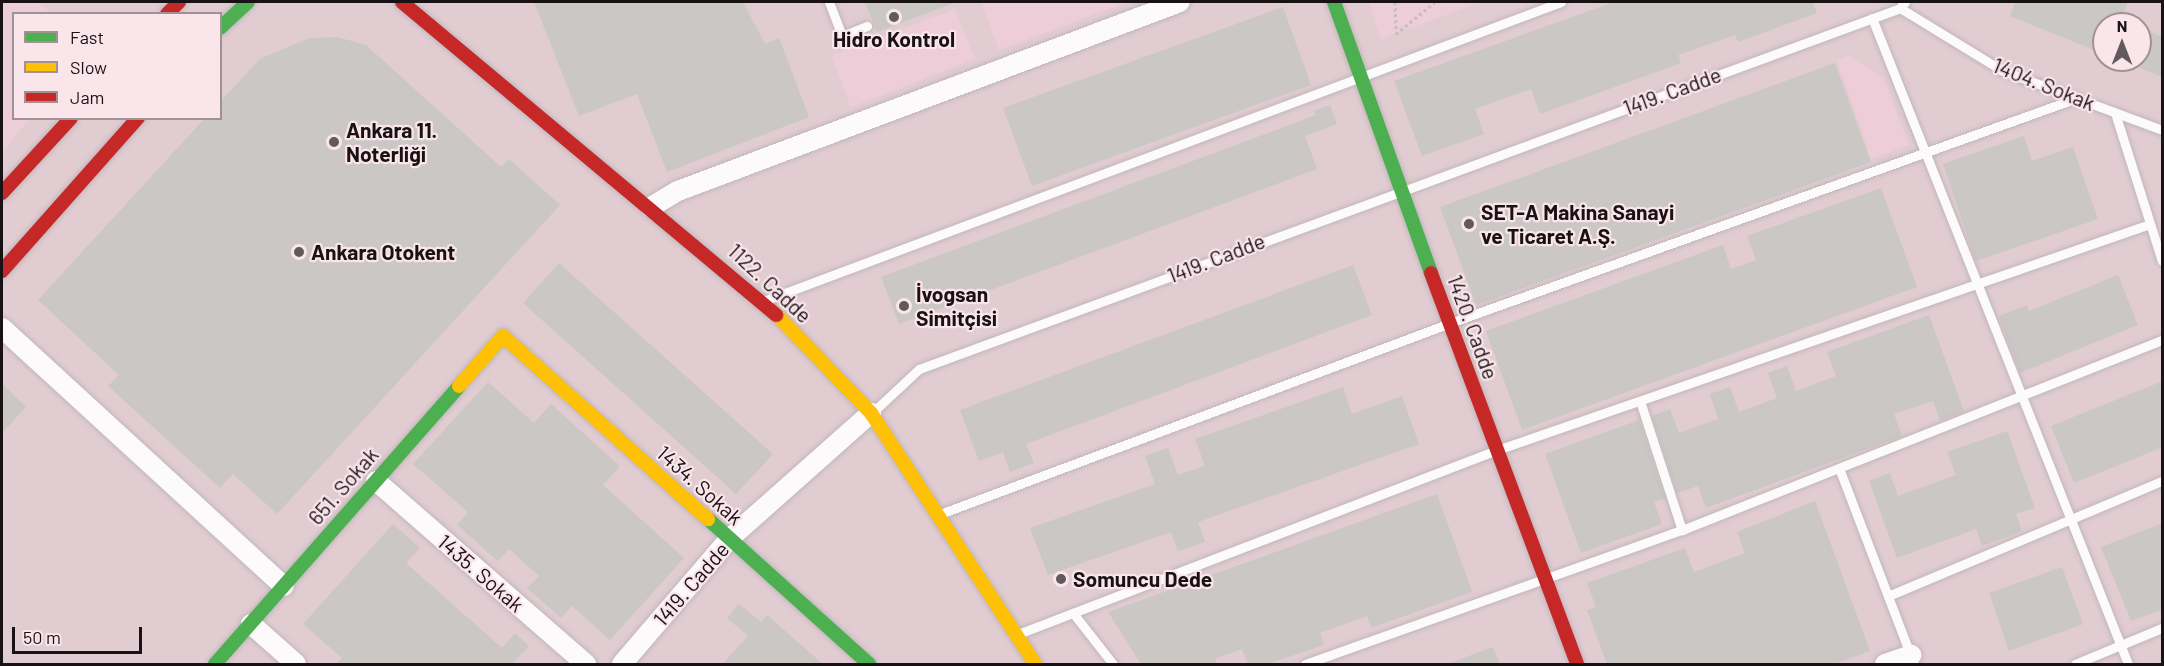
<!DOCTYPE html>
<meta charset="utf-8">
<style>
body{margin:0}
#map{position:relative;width:2164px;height:666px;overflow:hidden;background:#e8dce0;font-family:Barlow,sans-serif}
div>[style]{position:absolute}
.built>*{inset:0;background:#e1ccd2}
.green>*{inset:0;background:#edcdd7}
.building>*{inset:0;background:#cac7c5}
.path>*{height:3px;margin-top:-1.5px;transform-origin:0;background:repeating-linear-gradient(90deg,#c4c0c2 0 3px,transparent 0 6px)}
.roads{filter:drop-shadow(0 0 2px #c0b7ba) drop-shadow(0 0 2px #c0b7ba)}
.lane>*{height:9px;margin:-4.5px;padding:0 4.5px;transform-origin:4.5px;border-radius:4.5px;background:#fcfafa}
.street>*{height:20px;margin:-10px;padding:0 10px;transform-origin:10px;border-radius:10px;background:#fcfafa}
.fast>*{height:14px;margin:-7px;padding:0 7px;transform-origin:7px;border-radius:7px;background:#4caf50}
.slow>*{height:14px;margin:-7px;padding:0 7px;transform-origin:7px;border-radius:7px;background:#ffc107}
.jam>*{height:14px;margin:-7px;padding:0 7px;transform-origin:7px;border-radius:7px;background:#c62828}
.dots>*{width:16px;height:16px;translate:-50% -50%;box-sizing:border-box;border:3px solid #fae5eb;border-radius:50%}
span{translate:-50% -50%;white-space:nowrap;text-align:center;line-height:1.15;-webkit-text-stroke:4.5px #fae5eb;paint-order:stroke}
.poi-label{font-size:21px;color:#181214;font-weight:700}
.left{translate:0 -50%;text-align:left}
.street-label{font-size:21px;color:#181214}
.frame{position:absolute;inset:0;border:3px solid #181214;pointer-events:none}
.legend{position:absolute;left:12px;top:12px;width:210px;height:108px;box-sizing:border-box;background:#fae5eb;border:2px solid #a09195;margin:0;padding:8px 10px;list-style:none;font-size:18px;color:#181214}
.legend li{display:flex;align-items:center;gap:12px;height:30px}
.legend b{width:30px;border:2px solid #a09195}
.north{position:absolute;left:2092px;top:12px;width:60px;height:60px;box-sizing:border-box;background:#fae5eb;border:2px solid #a09195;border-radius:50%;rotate:0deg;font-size:16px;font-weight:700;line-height:24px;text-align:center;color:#181214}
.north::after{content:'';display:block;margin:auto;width:21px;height:27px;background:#61595b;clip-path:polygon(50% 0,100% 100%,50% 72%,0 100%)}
.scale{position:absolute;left:12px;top:627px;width:130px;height:27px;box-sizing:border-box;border:3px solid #181214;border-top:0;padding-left:8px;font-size:18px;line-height:21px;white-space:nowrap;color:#181214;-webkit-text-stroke:4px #fae5eb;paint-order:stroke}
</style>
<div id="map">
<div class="built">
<i style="clip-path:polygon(evenodd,2px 2px,2162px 2px,2162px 664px,2px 664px,2px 2px,14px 14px,220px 14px,220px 118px,14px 118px,14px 14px,2px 2px,2104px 24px,2140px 24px,2140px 60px,2104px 60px,2104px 24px)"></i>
</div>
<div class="green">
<i style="clip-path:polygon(2px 2px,37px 2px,51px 13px,14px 14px,14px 118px,30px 119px,2px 152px)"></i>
<i style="clip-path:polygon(981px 2px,1127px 2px,999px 50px)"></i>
<i style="clip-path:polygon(1368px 2px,1482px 2px,1381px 39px)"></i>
<i style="clip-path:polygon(955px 9px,975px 59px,851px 107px,831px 56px)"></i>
<i style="clip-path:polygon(1850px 55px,1884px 79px,1909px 145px,1871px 159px,1837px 60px)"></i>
</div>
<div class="building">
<i style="clip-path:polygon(534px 2px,743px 2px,765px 44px,779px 38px,809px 117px,667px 172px,637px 94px,579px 116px)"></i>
<i style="clip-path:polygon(865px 2px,954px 2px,954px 3px,877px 32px)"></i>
<i style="clip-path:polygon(1614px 2px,1813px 2px,1817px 13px,1738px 42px,1735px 35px,1678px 55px,1681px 63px,1540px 114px,1531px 89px,1475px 109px,1484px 134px,1422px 156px,1394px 81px)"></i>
<i style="clip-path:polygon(2015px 2px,2128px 2px,2119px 24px,2104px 24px,2104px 54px,2010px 16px)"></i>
<i style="clip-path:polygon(1283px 7px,1311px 85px,1032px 186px,1003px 108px)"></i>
<i style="clip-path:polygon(2140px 28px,2163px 37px,2163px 77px,2140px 68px)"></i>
<i style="clip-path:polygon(337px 37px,366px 45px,501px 167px,509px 159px,560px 205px,277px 514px,233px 474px,220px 488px,108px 386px,119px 375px,38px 300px,205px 118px,220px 118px,220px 102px,260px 59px,309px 38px)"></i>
<i style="clip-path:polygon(1835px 63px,1871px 162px,1476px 305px,1440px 207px)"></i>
<i style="clip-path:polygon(1330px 105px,1337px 124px,1305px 136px,1317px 169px,899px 324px,881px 277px,1316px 115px,1314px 111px)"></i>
<i style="clip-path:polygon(2024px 136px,2032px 161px,2073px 147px,2098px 219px,1976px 261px,1943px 164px)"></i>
<i style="clip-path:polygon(1881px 188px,1917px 287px,1522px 430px,1486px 331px,1723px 245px,1731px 269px,1756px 260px,1747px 236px)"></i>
<i style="clip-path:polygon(559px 263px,773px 454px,736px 494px,523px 303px)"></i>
<i style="clip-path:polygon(1353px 265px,1372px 315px,1026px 444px,1034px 463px,1010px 472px,1003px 452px,979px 461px,960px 410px)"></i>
<i style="clip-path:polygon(2118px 275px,2138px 325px,2020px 373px,1999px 316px,2027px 305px,2029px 311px)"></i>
<i style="clip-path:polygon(1929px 315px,1964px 411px,1940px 421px,1933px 401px,1894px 414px,1902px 436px,1706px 508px,1698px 486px,1677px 493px,1652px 416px,1670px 409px,1679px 433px,1718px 419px,1710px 394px,1730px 387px,1739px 412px,1777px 398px,1768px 373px,1787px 366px,1796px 391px,1836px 376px,1827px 352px)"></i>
<i style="clip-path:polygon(2163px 381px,2163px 447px,2074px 483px,2051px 426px)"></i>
<i style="clip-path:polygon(488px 382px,534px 423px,551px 404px,620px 466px,603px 485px,684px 558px,610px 640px,572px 606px,561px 618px,527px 588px,539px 576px,509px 549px,498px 561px,457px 525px,468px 512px,413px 464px)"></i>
<i style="clip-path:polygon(2px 384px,26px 407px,2px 433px)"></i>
<i style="clip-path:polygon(1343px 387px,1352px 414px,1402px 396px,1419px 444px,1198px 522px,1205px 542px,1178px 551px,1171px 532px,1048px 575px,1030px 528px,1155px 484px,1145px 456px,1168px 448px,1178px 475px,1205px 466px,1195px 439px)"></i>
<i style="clip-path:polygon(1639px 420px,1665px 498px,1654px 502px,1662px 524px,1581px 553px,1545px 454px)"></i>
<i style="clip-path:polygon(2007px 431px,2035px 508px,2016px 514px,2022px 531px,1982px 546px,1976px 529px,1897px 558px,1869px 481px,1890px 473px,1898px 496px,1956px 475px,1947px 452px)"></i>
<i style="clip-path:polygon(1437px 494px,1472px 592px,1371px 628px,1367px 616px,1320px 633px,1324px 645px,1268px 664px,1248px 664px,1242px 649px,1215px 659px,1217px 664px,1141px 664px,1108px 612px)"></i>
<i style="clip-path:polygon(1815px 501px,1870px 651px,1834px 664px,1607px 664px,1587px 610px,1596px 607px,1587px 583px,1685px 548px,1694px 572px,1745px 553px,1737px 532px)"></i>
<i style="clip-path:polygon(2163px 523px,2163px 609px,2131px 621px,2101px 547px)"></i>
<i style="clip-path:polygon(393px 524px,420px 548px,406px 563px,502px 648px,515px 633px,529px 646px,512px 664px,336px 664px,342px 658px,303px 624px)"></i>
<i style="clip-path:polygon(2062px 567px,2083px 624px,2009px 651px,1989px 593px)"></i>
<i style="clip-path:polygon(739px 604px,761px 622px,767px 615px,823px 664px,722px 664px,748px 636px,727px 618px)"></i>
<i style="clip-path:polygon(1493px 647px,1500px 664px,1450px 664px,1450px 663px)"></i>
</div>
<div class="path">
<i style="left:1395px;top:2px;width:32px;rotate:88deg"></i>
<i style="left:1396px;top:34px;width:50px;rotate:-39.4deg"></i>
</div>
<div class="roads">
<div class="lane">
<i style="left:829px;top:2px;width:36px;rotate:69deg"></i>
<i style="left:842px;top:36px;width:27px;rotate:-22deg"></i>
<i style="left:1900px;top:8px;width:119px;rotate:31.5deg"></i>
<i style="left:2001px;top:70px;width:172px;rotate:20.4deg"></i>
<i style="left:1872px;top:18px;width:695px;rotate:68.38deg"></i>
<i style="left:2115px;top:113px;width:155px;rotate:72.4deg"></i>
<i style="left:766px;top:300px;width:849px;rotate:-20.55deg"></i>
<i style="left:1640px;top:401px;width:136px;rotate:72deg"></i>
<i style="left:873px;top:412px;width:63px;rotate:-43.1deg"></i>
<i style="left:919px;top:369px;width:1045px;rotate:-20.2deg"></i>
<i style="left:1900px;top:8px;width:8px;rotate:-50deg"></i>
<i style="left:1839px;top:468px;width:210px;rotate:69.1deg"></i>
<i style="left:940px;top:514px;width:545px;rotate:-20.53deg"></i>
<i style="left:1450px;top:323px;width:666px;rotate:-19.74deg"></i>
<i style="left:1888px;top:596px;width:297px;rotate:-22.8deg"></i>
<i style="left:1073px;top:613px;width:65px;rotate:51.9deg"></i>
<i style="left:1018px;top:634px;width:510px;rotate:-21.03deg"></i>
<i style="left:1494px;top:451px;width:691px;rotate:-19.09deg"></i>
<i style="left:1305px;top:664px;width:400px;rotate:-19.6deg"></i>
<i style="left:1682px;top:530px;width:516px;rotate:-21.6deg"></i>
<i style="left:2075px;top:664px;width:94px;rotate:-22.5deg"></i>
</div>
<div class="street">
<i style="left:651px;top:207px;width:31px;rotate:-31deg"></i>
<i style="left:678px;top:191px;width:536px;rotate:-20.63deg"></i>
<i style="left:2px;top:328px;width:382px;rotate:42.5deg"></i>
<i style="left:376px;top:481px;width:279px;rotate:41.1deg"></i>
<i style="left:251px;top:624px;width:60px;rotate:41.6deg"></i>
<i style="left:622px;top:664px;width:165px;rotate:-49.4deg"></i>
<i style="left:729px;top:539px;width:190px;rotate:-41.6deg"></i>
<i style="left:1885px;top:664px;width:28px;rotate:-19deg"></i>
</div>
<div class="fast">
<i style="left:1334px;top:2px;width:288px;rotate:70.3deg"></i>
<i style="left:220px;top:28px;width:38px;rotate:-43deg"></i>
<i style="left:708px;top:519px;width:217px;rotate:42deg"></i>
<i style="left:215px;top:664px;width:370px;rotate:-48.7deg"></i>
</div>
<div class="slow">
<i style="left:777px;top:315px;width:136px;rotate:46.2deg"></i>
<i style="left:871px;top:413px;width:300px;rotate:56.8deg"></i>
<i style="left:459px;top:386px;width:67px;rotate:-48.7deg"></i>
<i style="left:503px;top:336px;width:275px;rotate:41.8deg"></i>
</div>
<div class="jam">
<i style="left:402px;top:2px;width:488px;rotate:39.9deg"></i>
<i style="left:167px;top:14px;width:17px;rotate:-45deg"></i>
<i style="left:2px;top:193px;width:102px;rotate:-47.4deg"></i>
<i style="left:2px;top:271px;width:205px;rotate:-48.4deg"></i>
<i style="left:1431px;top:273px;width:417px;rotate:69.5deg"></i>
</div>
</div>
<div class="dots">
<i style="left:894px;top:17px;background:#61595b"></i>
<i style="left:334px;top:142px;background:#61595b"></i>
<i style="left:1469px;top:224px;background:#61595b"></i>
<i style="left:299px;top:252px;background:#61595b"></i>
<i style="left:904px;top:306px;background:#61595b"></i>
<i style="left:1061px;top:579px;background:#61595b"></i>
</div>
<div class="poi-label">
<span style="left:894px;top:39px">Hidro Kontrol</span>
<span class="left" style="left:346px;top:142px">Ankara 11.<br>Noterliği</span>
<span class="left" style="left:1481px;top:224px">SET-A Makina Sanayi<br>ve Ticaret A.Ş.</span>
<span class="left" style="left:311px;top:252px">Ankara Otokent</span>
<span class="left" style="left:916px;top:306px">İvogsan<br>Simitçisi</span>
<span class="left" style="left:1073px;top:579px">Somuncu Dede</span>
</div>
<div class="street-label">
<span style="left:2044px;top:84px;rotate:22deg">1404. Sokak</span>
<span style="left:1672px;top:91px;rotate:-20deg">1419. Cadde</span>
<span style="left:1216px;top:258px;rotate:-21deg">1419. Cadde</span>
<span style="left:770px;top:283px;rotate:43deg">1122. Cadde</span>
<span style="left:1473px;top:327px;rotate:70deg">1420. Cadde</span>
<span style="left:700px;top:485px;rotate:42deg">1434. Sokak</span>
<span style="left:343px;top:486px;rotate:-49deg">651. Sokak</span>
<span style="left:481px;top:573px;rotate:41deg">1435. Sokak</span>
<span style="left:691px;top:584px;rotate:-49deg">1419. Cadde</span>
</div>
<div class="frame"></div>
<ul class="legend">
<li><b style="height:8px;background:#4caf50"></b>Fast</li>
<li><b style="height:8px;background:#ffc107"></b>Slow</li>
<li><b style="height:8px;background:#c62828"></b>Jam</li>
</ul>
<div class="north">N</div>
<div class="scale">50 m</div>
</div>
